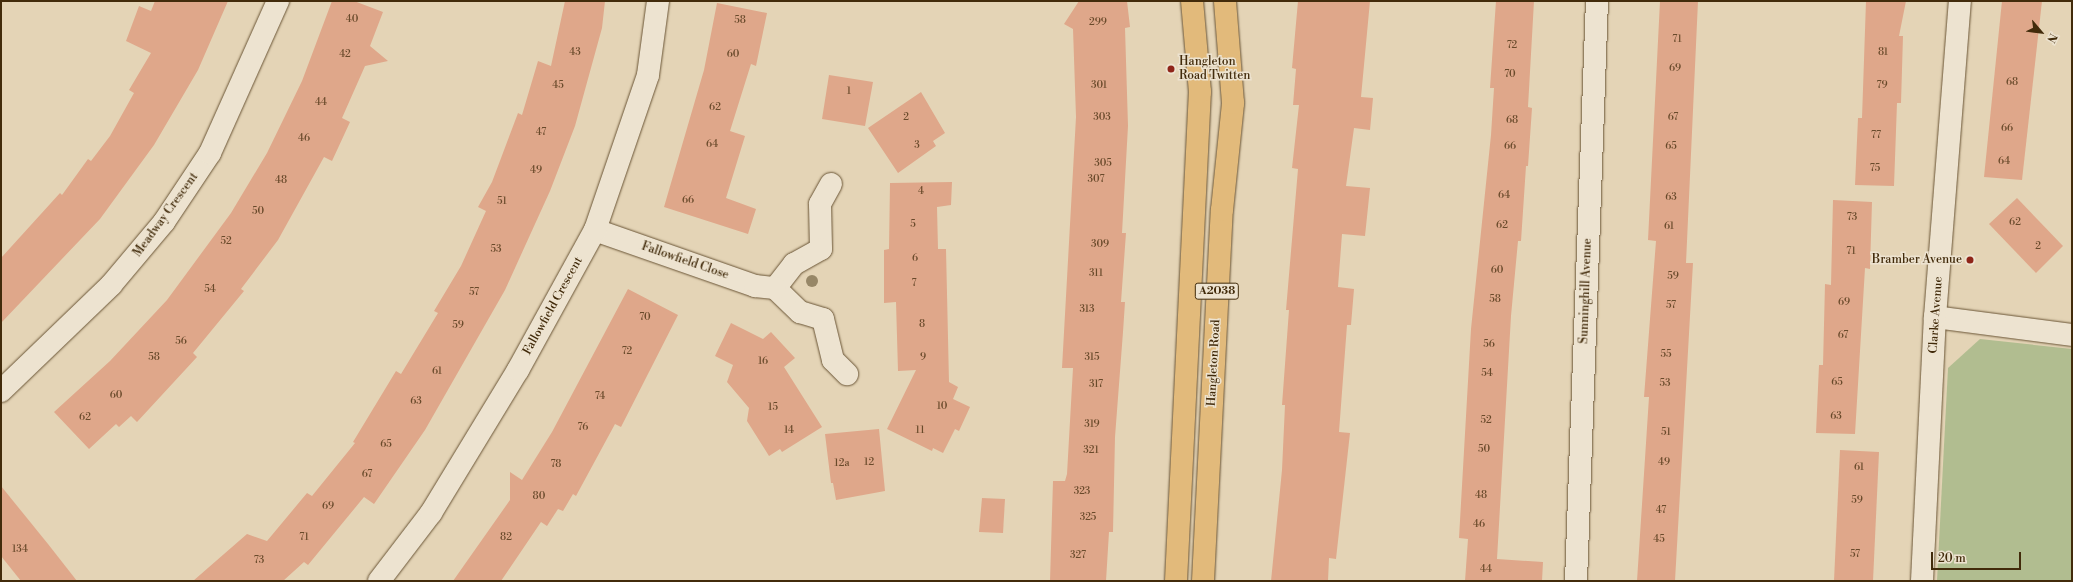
<!DOCTYPE html>
<style>
body{margin:0}
#map{position:relative;width:2073px;height:582px;overflow:hidden;background:#e4d4b6;font-family:"Libre Bodoni",serif}
div>[style]{position:absolute}
.green>*{inset:0;background:#b1bd90}
.building>*{inset:0;background:#dfa78a}
.roads{filter:drop-shadow(0 0 1px #6a5536) drop-shadow(0 0 1px #6a5536)}
.minor>*{height:22px;margin:-11px;padding:0 11px;transform-origin:11px;border-radius:11px;background:#ede3d0}
.major>*{height:22px;margin:-11px;padding:0 11px;transform-origin:11px;border-radius:11px;background:#e2ba7b}
.trees>*{width:12px;height:12px;margin:-6px;border-radius:50%;background:#978767}
.dots>*{width:11px;height:11px;translate:-50% -50%;box-sizing:border-box;border:2px solid #ede3d0;border-radius:50%}
span{translate:-50% -50%;white-space:nowrap;text-align:center;line-height:1.15;-webkit-text-stroke:3px #ede3d0;paint-order:stroke}
.number-label{font-size:10px;color:#694a2b}
.number-label span{-webkit-text-stroke-width:0}
.shield-label span{padding:1px 3px;background:#ede3d0;border:1px solid;border-radius:3px;-webkit-text-stroke-width:0}
.shield-label{font-size:11px;color:#422b0b;font-weight:700}
.poi-label{font-size:12px;color:#422b0b}
.left{translate:0 -50%;text-align:left}
.right{translate:-100% -50%;text-align:right}
.street-label{font-size:12px;color:#422b0b}
.frame{position:absolute;inset:0;border:2px solid #422b0b;pointer-events:none}
.north{position:absolute;left:2021px;top:12px;width:40px;height:40px;-webkit-text-stroke:3px #ede3d0;paint-order:stroke;rotate:118deg;font-size:11px;font-weight:700;line-height:16px;text-align:center;color:#422b0b}
.north::after{content:'';display:block;margin:auto;width:14px;height:18px;background:#422b0b;clip-path:polygon(50% 0,100% 100%,50% 72%,0 100%)}
.scale{position:absolute;left:1931px;top:552px;width:90px;height:18px;box-sizing:border-box;border:2px solid #422b0b;border-top:0;padding-left:5px;font-size:12px;line-height:14px;white-space:nowrap;color:#422b0b;-webkit-text-stroke:3px #ede3d0;paint-order:stroke}
</style>
<div id="map">
<div class="green">
<i style="clip-path:polygon(1980px 339px,2072px 349px,2072px 581px,1937px 581px,1948px 368px)"></i>
</div>
<div class="building">
<i style="clip-path:polygon(155px 1px,228px 1px,198px 70px,154px 145px,100px 219px,1px 323px,1px 258px,60px 193px,62px 195px,88px 159px,91px 161px,110px 136px,134px 93px,129px 90px,151px 53px,126px 41px,139px 6px,151px 11px)"></i>
<i style="clip-path:polygon(332px 1px,354px 1px,383px 12px,370px 46px,388px 61px,365px 66px,342px 118px,350px 122px,332px 161px,324px 157px,278px 240px,241px 289px,244px 291px,193px 353px,197px 357px,137px 422px,131px 416px,119px 427px,116px 424px,89px 449px,54px 412px,110px 361px,167px 300px,231px 213px,267px 153px,302px 81px)"></i>
<i style="clip-path:polygon(565px 1px,605px 1px,602px 28px,575px 126px,550px 191px,505px 290px,425px 430px,374px 504px,364px 497px,308px 565px,304px 562px,283px 581px,193px 581px,247px 534px,267px 541px,307px 493px,312px 496px,355px 443px,353px 442px,396px 371px,401px 374px,438px 313px,434px 311px,461px 266px,486px 211px,478px 207px,492px 182px,518px 113px,522px 115px,538px 61px,551px 66px)"></i>
<i style="clip-path:polygon(1079px 1px,1127px 1px,1130px 27px,1125px 28px,1128px 126px,1122px 233px,1126px 233px,1121px 302px,1125px 302px,1123px 332px,1115px 437px,1113px 532px,1109px 532px,1106px 581px,1050px 581px,1053px 481px,1065px 481px,1067px 474px,1073px 368px,1062px 368px,1076px 117px,1073px 29px,1064px 24px)"></i>
<i style="clip-path:polygon(1298px 1px,1370px 1px,1361px 97px,1373px 98px,1370px 130px,1354px 128px,1346px 186px,1370px 188px,1365px 236px,1342px 234px,1338px 287px,1354px 289px,1351px 325px,1347px 325px,1339px 432px,1350px 433px,1336px 559px,1329px 558px,1328px 581px,1271px 581px,1282px 470px,1285px 405px,1282px 405px,1289px 310px,1286px 310px,1298px 169px,1292px 168px,1299px 105px,1293px 105px,1296px 69px,1292px 68px)"></i>
<i style="clip-path:polygon(1496px 1px,1534px 1px,1528px 107px,1532px 108px,1528px 166px,1526px 166px,1521px 241px,1518px 241px,1511px 316px,1497px 559px,1543px 562px,1542px 581px,1465px 581px,1468px 539px,1459px 538px,1471px 329px,1491px 135px,1494px 88px,1490px 88px)"></i>
<i style="clip-path:polygon(1660px 1px,1698px 1px,1686px 263px,1693px 263px,1675px 581px,1637px 581px,1649px 397px,1644px 397px,1656px 241px,1648px 240px)"></i>
<i style="clip-path:polygon(1866px 1px,1906px 1px,1899px 36px,1903px 36px,1901px 103px,1897px 103px,1894px 186px,1855px 185px,1858px 118px,1862px 118px)"></i>
<i style="clip-path:polygon(2002px 1px,2042px 1px,2022px 180px,1984px 177px)"></i>
<i style="clip-path:polygon(717px 3px,767px 13px,756px 66px,751px 64px,730px 131px,745px 136px,726px 198px,756px 209px,748px 234px,664px 207px,704px 70px)"></i>
<i style="clip-path:polygon(829px 75px,873px 82px,865px 126px,822px 119px)"></i>
<i style="clip-path:polygon(921px 92px,945px 133px,933px 141px,936px 146px,898px 173px,868px 128px)"></i>
<i style="clip-path:polygon(952px 182px,951px 205px,937px 207px,938px 249px,946px 249px,949px 382px,958px 387px,953px 399px,970px 407px,959px 431px,955px 429px,943px 453px,933px 448px,932px 451px,887px 429px,916px 370px,898px 371px,896px 302px,884px 303px,884px 250px,889px 249px,890px 183px)"></i>
<i style="clip-path:polygon(2017px 198px,2063px 246px,2036px 273px,1989px 224px)"></i>
<i style="clip-path:polygon(1833px 200px,1872px 202px,1870px 269px,1865px 268px,1855px 434px,1816px 433px,1819px 365px,1823px 365px,1825px 284px,1831px 285px)"></i>
<i style="clip-path:polygon(628px 289px,678px 315px,621px 427px,615px 424px,576px 496px,573px 494px,563px 511px,558px 509px,547px 526px,541px 522px,501px 581px,453px 581px,510px 500px,510px 472px,522px 480px,552px 432px)"></i>
<i style="clip-path:polygon(731px 323px,763px 339px,771px 332px,795px 358px,784px 367px,822px 427px,782px 452px,780px 449px,769px 456px,747px 421px,749px 408px,727px 382px,733px 365px,715px 356px)"></i>
<i style="clip-path:polygon(879px 429px,885px 491px,836px 500px,833px 483px,831px 483px,825px 434px)"></i>
<i style="clip-path:polygon(1840px 450px,1879px 452px,1873px 581px,1834px 581px)"></i>
<i style="clip-path:polygon(1px 486px,48px 544px,77px 581px,21px 581px,1px 556px)"></i>
<i style="clip-path:polygon(982px 498px,1005px 499px,1003px 533px,979px 532px)"></i>
</div>
<div class="roads">
<div class="minor">
<i style="left:831px;top:184px;width:23px;rotate:119deg"></i>
<i style="left:820px;top:204px;width:45px;rotate:88.7deg"></i>
<i style="left:821px;top:249px;width:31px;rotate:151deg"></i>
<i style="left:794px;top:264px;width:31px;rotate:128deg"></i>
<i style="left:775px;top:288px;width:35px;rotate:44deg"></i>
<i style="left:800px;top:312px;width:24px;rotate:17deg"></i>
<i style="left:823px;top:319px;width:42px;rotate:76.3deg"></i>
<i style="left:833px;top:360px;width:20px;rotate:45deg"></i>
<i style="left:595px;top:230px;width:170px;rotate:19.3deg"></i>
<i style="left:755px;top:286px;width:20px;rotate:6deg"></i>
<i style="left:1935px;top:317px;width:138px;rotate:7.5deg"></i>
<i style="left:1px;top:391px;width:153px;rotate:-43.9deg"></i>
<i style="left:111px;top:285px;width:82px;rotate:-49.9deg"></i>
<i style="left:164px;top:222px;width:83px;rotate:-56.3deg"></i>
<i style="left:210px;top:153px;width:167px;rotate:-65.9deg"></i>
<i style="left:379px;top:581px;width:86px;rotate:-52.6deg"></i>
<i style="left:431px;top:513px;width:167px;rotate:-58.7deg"></i>
<i style="left:518px;top:370px;width:160px;rotate:-61.2deg"></i>
<i style="left:595px;top:230px;width:164px;rotate:-71.1deg"></i>
<i style="left:648px;top:75px;width:75px;rotate:-82.3deg"></i>
<i style="left:1576px;top:581px;width:580px;rotate:-87.93deg"></i>
<i style="left:1922px;top:581px;width:264px;rotate:-87.2deg"></i>
<i style="left:1935px;top:317px;width:317px;rotate:-85.5deg"></i>
</div>
<div class="major">
<i style="left:1176px;top:581px;width:490px;rotate:-87.2deg"></i>
<i style="left:1200px;top:92px;width:91px;rotate:-95deg"></i>
<i style="left:1203px;top:581px;width:371px;rotate:-87.1deg"></i>
<i style="left:1222px;top:210px;width:108px;rotate:-84.1deg"></i>
<i style="left:1233px;top:103px;width:102px;rotate:-94.5deg"></i>
</div>
</div>
<div class="trees">
<i style="left:812px;top:281px"></i>
</div>
<div class="dots">
<i style="left:1171px;top:69px;background:#8f2418"></i>
<i style="left:1970px;top:260px;background:#8f2418"></i>
</div>
<div class="number-label">
<span style="left:352px;top:20px">40</span>
<span style="left:740px;top:21px">58</span>
<span style="left:1098px;top:23px">299</span>
<span style="left:1677px;top:40px">71</span>
<span style="left:1512px;top:46px">72</span>
<span style="left:575px;top:53px">43</span>
<span style="left:1883px;top:53px">81</span>
<span style="left:345px;top:55px">42</span>
<span style="left:733px;top:55px">60</span>
<span style="left:1675px;top:69px">69</span>
<span style="left:1510px;top:75px">70</span>
<span style="left:2012px;top:83px">68</span>
<span style="left:558px;top:86px">45</span>
<span style="left:1099px;top:86px">301</span>
<span style="left:1882px;top:86px">79</span>
<span style="left:849px;top:92px">1</span>
<span style="left:321px;top:103px">44</span>
<span style="left:715px;top:108px">62</span>
<span style="left:906px;top:118px">2</span>
<span style="left:1102px;top:118px">303</span>
<span style="left:1673px;top:118px">67</span>
<span style="left:1512px;top:121px">68</span>
<span style="left:2007px;top:129px">66</span>
<span style="left:541px;top:133px">47</span>
<span style="left:1876px;top:136px">77</span>
<span style="left:304px;top:139px">46</span>
<span style="left:712px;top:145px">64</span>
<span style="left:917px;top:146px">3</span>
<span style="left:1510px;top:147px">66</span>
<span style="left:1671px;top:147px">65</span>
<span style="left:2004px;top:162px">64</span>
<span style="left:1103px;top:164px">305</span>
<span style="left:1875px;top:169px">75</span>
<span style="left:536px;top:171px">49</span>
<span style="left:1096px;top:180px">307</span>
<span style="left:281px;top:181px">48</span>
<span style="left:921px;top:192px">4</span>
<span style="left:1504px;top:196px">64</span>
<span style="left:1671px;top:198px">63</span>
<span style="left:688px;top:201px">66</span>
<span style="left:502px;top:202px">51</span>
<span style="left:258px;top:212px">50</span>
<span style="left:1852px;top:218px">73</span>
<span style="left:2015px;top:223px">62</span>
<span style="left:913px;top:225px">5</span>
<span style="left:1502px;top:226px">62</span>
<span style="left:1669px;top:227px">61</span>
<span style="left:226px;top:242px">52</span>
<span style="left:1100px;top:245px">309</span>
<span style="left:2038px;top:247px">2</span>
<span style="left:496px;top:250px">53</span>
<span style="left:1851px;top:252px">71</span>
<span style="left:915px;top:259px">6</span>
<span style="left:1497px;top:271px">60</span>
<span style="left:1096px;top:274px">311</span>
<span style="left:1673px;top:277px">59</span>
<span style="left:914px;top:284px">7</span>
<span style="left:210px;top:290px">54</span>
<span style="left:474px;top:293px">57</span>
<span style="left:1495px;top:300px">58</span>
<span style="left:1844px;top:303px">69</span>
<span style="left:1671px;top:306px">57</span>
<span style="left:1087px;top:310px">313</span>
<span style="left:645px;top:318px">70</span>
<span style="left:922px;top:325px">8</span>
<span style="left:458px;top:326px">59</span>
<span style="left:1843px;top:336px">67</span>
<span style="left:181px;top:342px">56</span>
<span style="left:1489px;top:345px">56</span>
<span style="left:627px;top:352px">72</span>
<span style="left:1666px;top:355px">55</span>
<span style="left:154px;top:358px">58</span>
<span style="left:923px;top:358px">9</span>
<span style="left:1092px;top:358px">315</span>
<span style="left:763px;top:362px">16</span>
<span style="left:437px;top:372px">61</span>
<span style="left:1487px;top:374px">54</span>
<span style="left:1837px;top:383px">65</span>
<span style="left:1665px;top:384px">53</span>
<span style="left:1096px;top:385px">317</span>
<span style="left:116px;top:396px">60</span>
<span style="left:600px;top:397px">74</span>
<span style="left:416px;top:402px">63</span>
<span style="left:942px;top:407px">10</span>
<span style="left:773px;top:408px">15</span>
<span style="left:1836px;top:417px">63</span>
<span style="left:85px;top:418px">62</span>
<span style="left:1486px;top:421px">52</span>
<span style="left:1092px;top:425px">319</span>
<span style="left:583px;top:428px">76</span>
<span style="left:789px;top:431px">14</span>
<span style="left:920px;top:431px">11</span>
<span style="left:1666px;top:433px">51</span>
<span style="left:386px;top:445px">65</span>
<span style="left:1484px;top:450px">50</span>
<span style="left:1091px;top:451px">321</span>
<span style="left:869px;top:463px">12</span>
<span style="left:1664px;top:463px">49</span>
<span style="left:842px;top:464px">12a</span>
<span style="left:556px;top:465px">78</span>
<span style="left:1859px;top:468px">61</span>
<span style="left:367px;top:475px">67</span>
<span style="left:1082px;top:492px">323</span>
<span style="left:1481px;top:496px">48</span>
<span style="left:539px;top:497px">80</span>
<span style="left:1857px;top:501px">59</span>
<span style="left:328px;top:507px">69</span>
<span style="left:1661px;top:511px">47</span>
<span style="left:1088px;top:518px">325</span>
<span style="left:1479px;top:525px">46</span>
<span style="left:304px;top:538px">71</span>
<span style="left:506px;top:538px">82</span>
<span style="left:1659px;top:540px">45</span>
<span style="left:20px;top:550px">134</span>
<span style="left:1855px;top:555px">57</span>
<span style="left:1078px;top:556px">327</span>
<span style="left:259px;top:561px">73</span>
<span style="left:1486px;top:570px">44</span>
</div>
<div class="shield-label">
<span style="left:1217px;top:291px">A2038</span>
</div>
<div class="poi-label">
<span class="left" style="left:1179px;top:69px">Hangleton<br>Road Twitten</span>
<span class="right" style="left:1962px;top:260px">Bramber Avenue</span>
</div>
<div class="street-label">
<span style="left:166px;top:215px;rotate:-54deg">Meadway Crescent</span>
<span style="left:685px;top:261px;rotate:19deg">Fallowfield Close</span>
<span style="left:1586px;top:291px;rotate:-88deg">Sunninghill Avenue</span>
<span style="left:553px;top:306px;rotate:-61deg">Fallowfield Crescent</span>
<span style="left:1936px;top:315px;rotate:-86deg">Clarke Avenue</span>
<span style="left:1214px;top:363px;rotate:-87deg">Hangleton Road</span>
</div>
<div class="frame"></div>
<div class="north">N</div>
<div class="scale">20 m</div>
</div>
